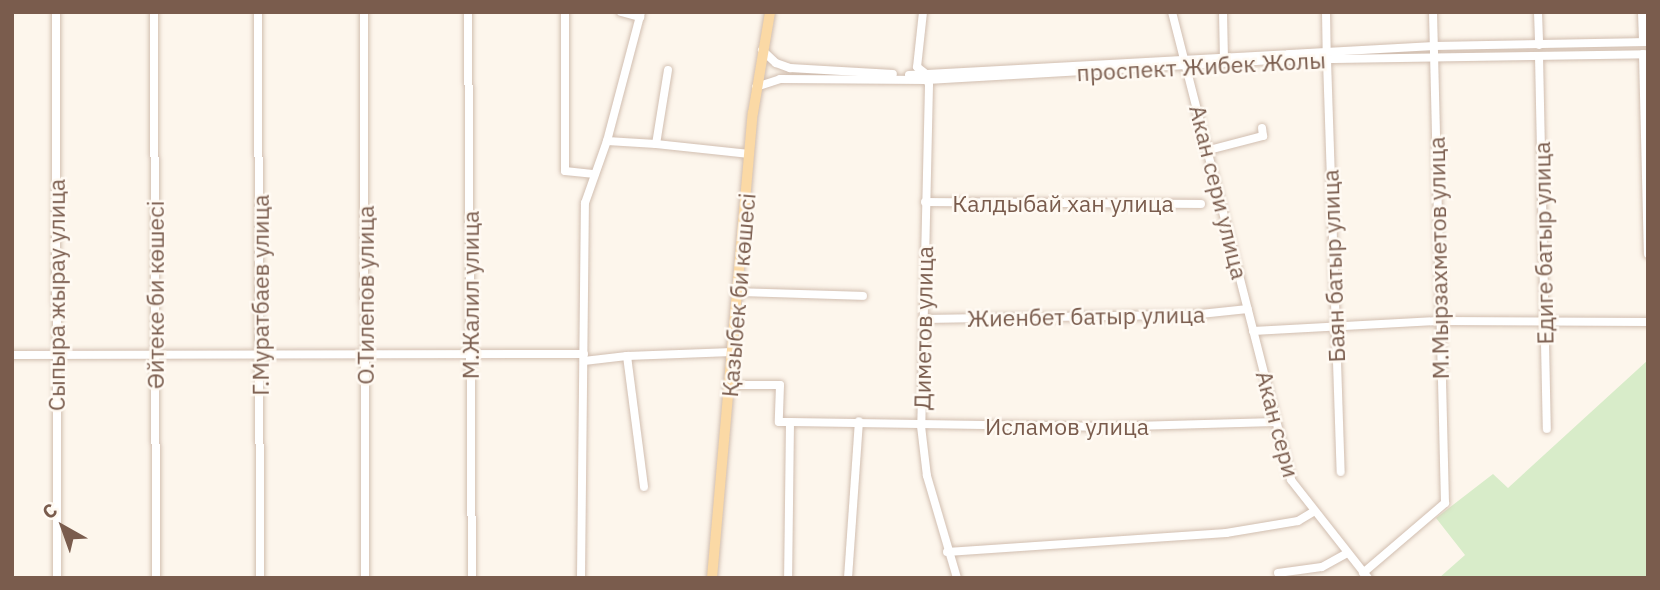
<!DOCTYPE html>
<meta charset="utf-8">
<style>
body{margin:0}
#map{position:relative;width:1660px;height:590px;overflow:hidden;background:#fdf6ec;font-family:"IBM Plex Sans",sans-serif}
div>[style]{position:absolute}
.green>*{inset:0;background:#d8ecc9}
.roads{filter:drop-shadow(0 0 2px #d1beb0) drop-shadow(0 0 2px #d1beb0)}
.minor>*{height:8px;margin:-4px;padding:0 4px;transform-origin:4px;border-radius:4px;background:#fff}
.major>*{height:10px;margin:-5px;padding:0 5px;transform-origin:5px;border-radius:5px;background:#fbd9a5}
span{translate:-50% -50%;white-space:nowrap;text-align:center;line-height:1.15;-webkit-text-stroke:5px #fffaf3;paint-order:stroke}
.street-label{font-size:23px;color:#7a5c4d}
.frame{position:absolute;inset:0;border:14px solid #7a5c4d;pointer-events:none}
.north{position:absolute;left:28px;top:492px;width:70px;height:70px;-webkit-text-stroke:5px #fffaf3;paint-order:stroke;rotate:320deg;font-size:19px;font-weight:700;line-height:28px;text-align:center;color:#7a5c4d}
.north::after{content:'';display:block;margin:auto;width:24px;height:32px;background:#7a5c4d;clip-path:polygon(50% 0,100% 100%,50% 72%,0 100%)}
</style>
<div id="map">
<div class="green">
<i style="clip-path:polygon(1648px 360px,1648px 578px,1439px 578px,1465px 555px,1436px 518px,1493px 474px,1508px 488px)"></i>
</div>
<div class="roads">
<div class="minor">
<i style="left:56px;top:12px;width:566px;rotate:89.9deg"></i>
<i style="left:154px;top:12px;width:566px;rotate:89.8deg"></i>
<i style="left:258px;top:12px;width:566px;rotate:89.8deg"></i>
<i style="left:364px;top:12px;width:566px;rotate:89.9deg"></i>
<i style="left:468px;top:12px;width:566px;rotate:89.6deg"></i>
<i style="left:565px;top:12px;width:159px;rotate:90deg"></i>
<i style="left:565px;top:171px;width:30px;rotate:6deg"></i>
<i style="left:621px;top:12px;width:20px;rotate:15deg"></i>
<i style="left:923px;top:12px;width:55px;rotate:96.2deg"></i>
<i style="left:917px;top:67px;width:11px;rotate:38deg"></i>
<i style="left:926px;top:74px;width:11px;rotate:75deg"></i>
<i style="left:929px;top:85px;width:341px;rotate:91.3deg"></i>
<i style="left:921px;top:426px;width:50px;rotate:83.2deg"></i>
<i style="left:927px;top:476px;width:106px;rotate:73.6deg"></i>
<i style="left:1172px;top:12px;width:483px;rotate:75.7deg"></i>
<i style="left:1291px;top:480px;width:125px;rotate:51.8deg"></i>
<i style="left:1223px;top:12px;width:48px;rotate:88.8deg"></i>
<i style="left:1326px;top:12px;width:39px;rotate:89deg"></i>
<i style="left:1538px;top:12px;width:33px;rotate:88deg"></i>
<i style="left:1642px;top:12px;width:30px;rotate:88deg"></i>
<i style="left:762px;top:50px;width:19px;rotate:43deg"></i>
<i style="left:776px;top:63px;width:15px;rotate:20deg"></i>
<i style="left:790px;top:68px;width:103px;rotate:3.3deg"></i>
<i style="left:1643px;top:54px;width:200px;rotate:88.6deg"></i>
<i style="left:1539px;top:56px;width:373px;rotate:88.8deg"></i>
<i style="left:1327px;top:60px;width:412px;rotate:88.1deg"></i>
<i style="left:668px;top:70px;width:75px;rotate:99.2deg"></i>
<i style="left:656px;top:144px;width:94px;rotate:6.1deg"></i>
<i style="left:909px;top:75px;width:526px;rotate:-3.16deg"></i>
<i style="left:1434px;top:46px;width:214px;rotate:-1.1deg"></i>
<i style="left:756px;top:87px;width:25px;rotate:-18deg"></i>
<i style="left:780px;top:79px;width:147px;rotate:0.4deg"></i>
<i style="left:927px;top:80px;width:351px;rotate:-3.3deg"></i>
<i style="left:1277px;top:60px;width:371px;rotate:-0.9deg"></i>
<i style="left:607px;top:141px;width:49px;rotate:3.5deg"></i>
<i style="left:1209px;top:150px;width:56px;rotate:-14.5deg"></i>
<i style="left:1263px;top:136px;width:8px;rotate:-97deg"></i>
<i style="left:925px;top:202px;width:276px;rotate:0.4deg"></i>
<i style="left:737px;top:292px;width:126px;rotate:1.8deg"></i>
<i style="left:924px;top:319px;width:267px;rotate:-0.9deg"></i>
<i style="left:1191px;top:315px;width:57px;rotate:-6deg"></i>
<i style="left:1253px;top:331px;width:186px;rotate:-3.1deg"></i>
<i style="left:1439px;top:321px;width:209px;rotate:0.3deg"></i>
<i style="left:12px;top:355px;width:572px;rotate:-0.1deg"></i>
<i style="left:627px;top:356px;width:105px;rotate:-2.2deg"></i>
<i style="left:584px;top:361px;width:43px;rotate:-6.6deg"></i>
<i style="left:627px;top:356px;width:132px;rotate:82.6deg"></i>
<i style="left:730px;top:385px;width:50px"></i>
<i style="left:780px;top:385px;width:37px;rotate:92deg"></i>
<i style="left:779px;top:422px;width:11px"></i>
<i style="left:790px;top:422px;width:156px;rotate:90.7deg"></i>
<i style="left:790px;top:422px;width:307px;rotate:0.9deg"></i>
<i style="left:1097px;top:427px;width:179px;rotate:-1.6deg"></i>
<i style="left:947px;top:552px;width:280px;rotate:-3.9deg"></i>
<i style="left:1226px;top:533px;width:73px;rotate:-9.5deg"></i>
<i style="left:1298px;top:521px;width:17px;rotate:-31deg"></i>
<i style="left:1278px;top:573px;width:44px;rotate:-7.8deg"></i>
<i style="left:1322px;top:567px;width:29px;rotate:-29deg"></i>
<i style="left:1363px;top:573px;width:108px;rotate:-40.5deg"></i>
<i style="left:1445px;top:503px;width:491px;rotate:-91.4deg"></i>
<i style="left:581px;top:578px;width:375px;rotate:-89.4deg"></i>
<i style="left:585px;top:203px;width:66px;rotate:-70.5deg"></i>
<i style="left:607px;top:141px;width:133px;rotate:-75.2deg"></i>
<i style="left:848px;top:578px;width:157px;rotate:-86deg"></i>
</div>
<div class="major">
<i style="left:712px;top:578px;width:467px;rotate:-85deg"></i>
<i style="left:753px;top:113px;width:102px;rotate:-80.4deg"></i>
</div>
</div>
<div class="street-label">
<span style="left:1201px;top:66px;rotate:-3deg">проспект Жибек Жолы</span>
<span style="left:1219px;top:192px;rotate:76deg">Акан сери улица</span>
<span style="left:1063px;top:203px">Калдыбай хан улица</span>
<span style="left:1543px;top:243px;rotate:-91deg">Едиге батыр улица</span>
<span style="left:1438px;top:258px;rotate:-91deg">М.Мырзахметов улица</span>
<span style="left:1333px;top:266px;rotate:-92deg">Баян батыр улица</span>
<span style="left:56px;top:295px;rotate:-90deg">Сыпыра жырау улица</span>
<span style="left:155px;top:295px;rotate:-90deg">Әйтеке би көшесі</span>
<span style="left:260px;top:295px;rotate:-90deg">Г.Муратбаев улица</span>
<span style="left:365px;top:295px;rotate:-90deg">О.Тилепов улица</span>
<span style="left:470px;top:295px;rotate:-90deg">М.Жалил улица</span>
<span style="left:738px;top:295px;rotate:-85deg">Қазыбек би көшесі</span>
<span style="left:1086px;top:316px;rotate:-1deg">Жиенбет батыр улица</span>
<span style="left:923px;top:328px;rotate:-89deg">Диметов улица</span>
<span style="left:1278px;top:424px;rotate:75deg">Акан сери</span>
<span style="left:1067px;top:426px">Исламов улица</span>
</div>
<div class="frame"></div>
<div class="north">С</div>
</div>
